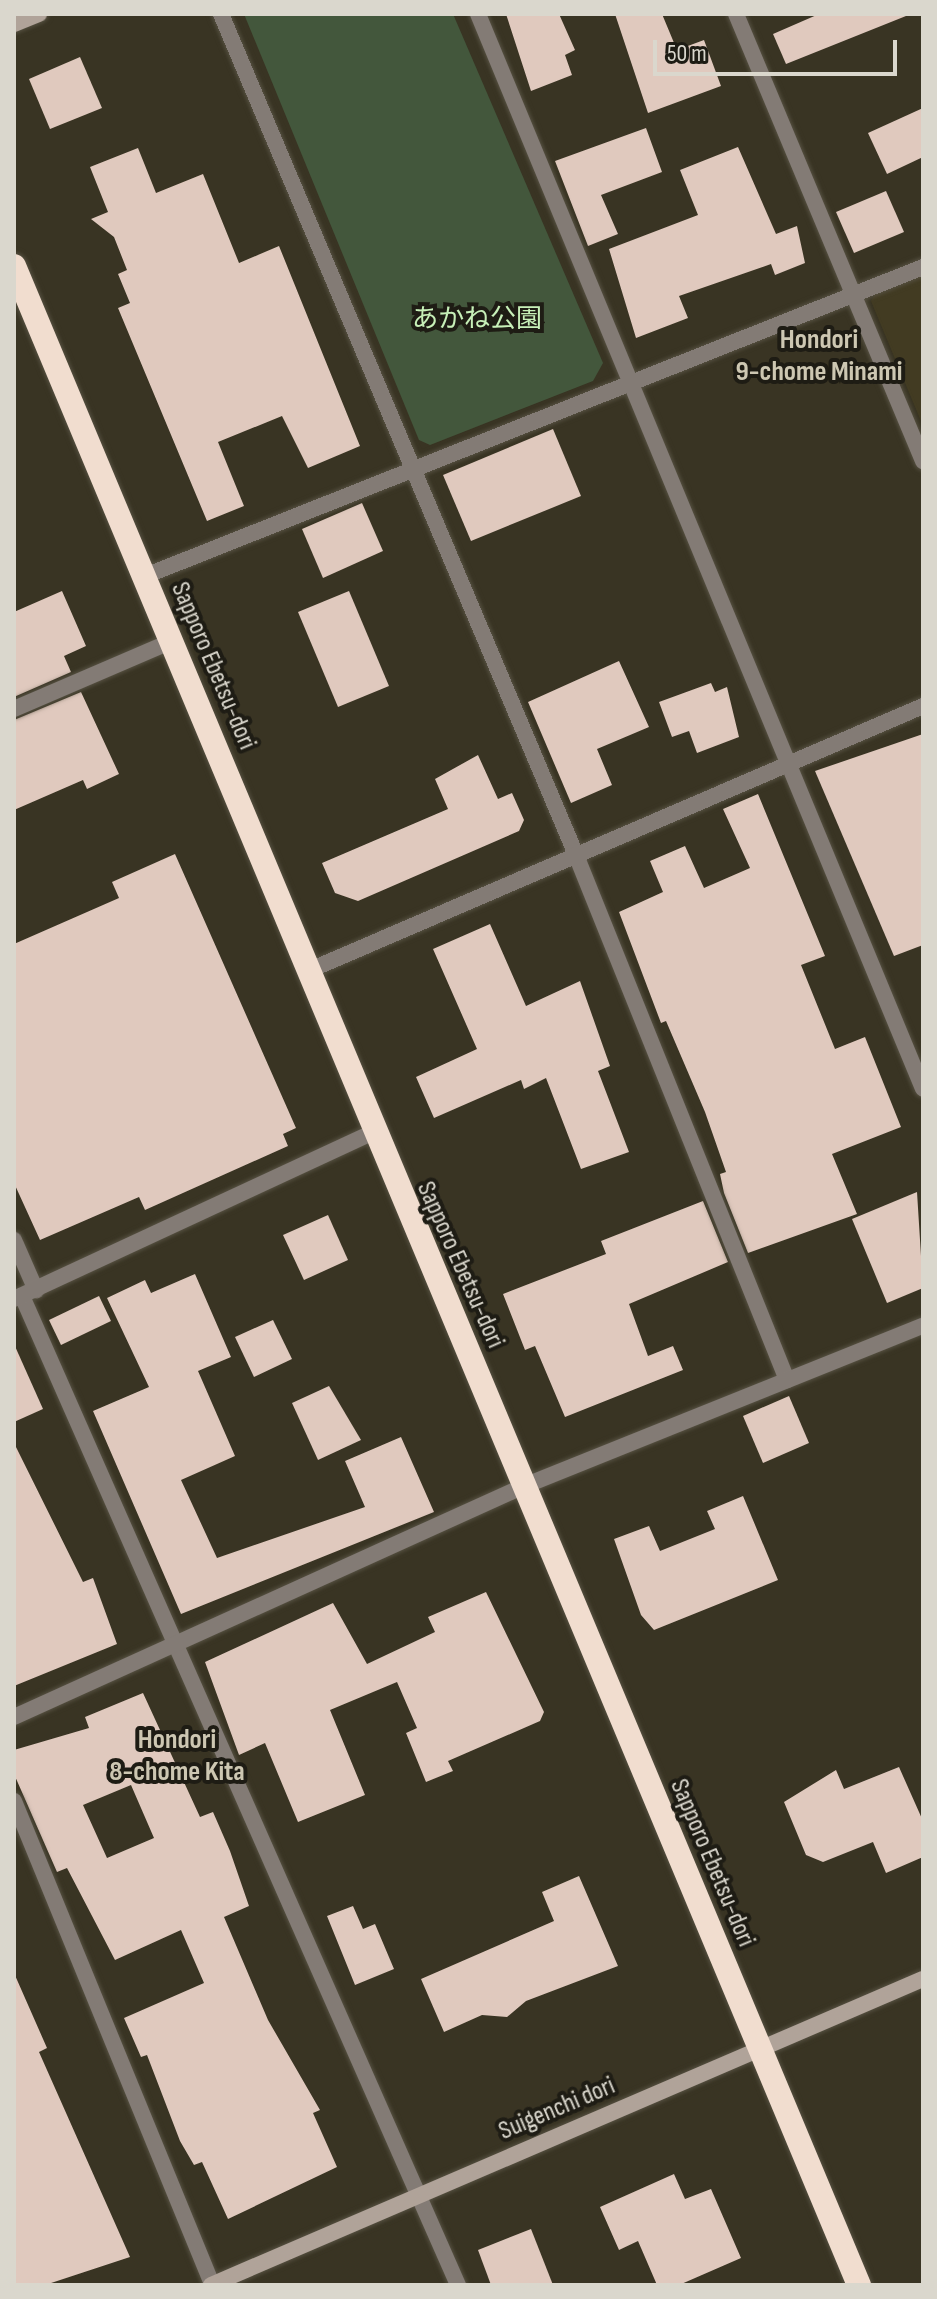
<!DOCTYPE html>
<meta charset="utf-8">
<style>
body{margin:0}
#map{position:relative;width:937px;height:2299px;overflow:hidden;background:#393423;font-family:"Sofia Sans Condensed","Noto Sans JP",sans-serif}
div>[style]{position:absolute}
.built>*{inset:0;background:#423b22}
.green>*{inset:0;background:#43573c}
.building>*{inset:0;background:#e0c9be}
.roads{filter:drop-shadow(0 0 2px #565142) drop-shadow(0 0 2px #565142)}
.street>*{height:16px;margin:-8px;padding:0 8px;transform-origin:8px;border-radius:8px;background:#837b75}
.secondary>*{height:16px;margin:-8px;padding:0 8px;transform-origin:8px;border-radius:8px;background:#b0a399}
.highway>*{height:24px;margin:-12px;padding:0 12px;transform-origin:12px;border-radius:12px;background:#f1ddcf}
span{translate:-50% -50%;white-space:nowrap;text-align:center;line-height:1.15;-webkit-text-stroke:8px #1e1c14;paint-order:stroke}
.park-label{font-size:26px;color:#c7f0b8}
.street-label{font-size:26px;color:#dad7cd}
.neighbourhood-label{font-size:28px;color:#cdc7b2;font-weight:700}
.frame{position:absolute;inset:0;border:16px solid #dad7cd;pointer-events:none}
.scale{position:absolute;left:653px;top:40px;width:244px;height:36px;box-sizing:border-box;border:4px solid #dad7cd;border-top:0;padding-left:10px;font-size:24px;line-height:28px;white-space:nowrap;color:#dad7cd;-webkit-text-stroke:6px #1e1c14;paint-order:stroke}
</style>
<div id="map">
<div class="built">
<i style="clip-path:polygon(923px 272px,923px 426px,871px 301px,877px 291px)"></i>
</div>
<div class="green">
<i style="clip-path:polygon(244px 14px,453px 14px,603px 363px,593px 381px,430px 445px,419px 440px)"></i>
</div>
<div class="building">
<i style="clip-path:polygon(506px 14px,559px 14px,575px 50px,565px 55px,572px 75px,531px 91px)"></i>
<i style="clip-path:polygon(615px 14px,662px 14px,677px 50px,704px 40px,721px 86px,648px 113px)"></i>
<i style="clip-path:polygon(819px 14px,911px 14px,786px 64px,773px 34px)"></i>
<i style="clip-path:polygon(80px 57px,102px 108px,50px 129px,29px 79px)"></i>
<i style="clip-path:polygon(923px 108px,923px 157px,887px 174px,868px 133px)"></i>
<i style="clip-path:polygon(646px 128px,662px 172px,601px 195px,618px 234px,588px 246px,555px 161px)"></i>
<i style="clip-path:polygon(738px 147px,776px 234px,797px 226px,805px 263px,775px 275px,771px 264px,679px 296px,688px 318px,636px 338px,609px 249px,698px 215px,680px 170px)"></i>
<i style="clip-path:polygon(138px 148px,156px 193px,203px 174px,239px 263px,279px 246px,360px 446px,308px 468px,282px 416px,218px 442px,244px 506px,207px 521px,118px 308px,130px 303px,118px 274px,127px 270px,114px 237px,91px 219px,108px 212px,90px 167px)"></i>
<i style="clip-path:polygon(886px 191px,904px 232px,854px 253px,836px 212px)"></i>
<i style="clip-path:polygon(553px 429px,581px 496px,471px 541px,443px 475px)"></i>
<i style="clip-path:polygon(362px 503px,383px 551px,323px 578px,302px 529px)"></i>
<i style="clip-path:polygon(62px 591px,86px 646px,64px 656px,71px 672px,14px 697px,14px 612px)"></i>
<i style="clip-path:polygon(349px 591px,389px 686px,338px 707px,298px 612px)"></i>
<i style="clip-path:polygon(619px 661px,649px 727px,597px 749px,612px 785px,571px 803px,528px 702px)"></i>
<i style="clip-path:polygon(711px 683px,715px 692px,727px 687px,739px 737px,697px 753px,689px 731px,672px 737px,659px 702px)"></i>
<i style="clip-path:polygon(81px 692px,119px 774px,87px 789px,83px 780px,14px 810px,14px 720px)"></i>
<i style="clip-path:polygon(923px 734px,923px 945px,894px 956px,815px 771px)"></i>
<i style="clip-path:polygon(478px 755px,498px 799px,512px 793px,524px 820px,519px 831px,358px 901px,335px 893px,322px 863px,448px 809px,435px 779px)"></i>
<i style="clip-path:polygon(758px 794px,825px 956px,801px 965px,835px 1049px,865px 1037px,901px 1127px,832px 1154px,857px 1214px,748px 1253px,724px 1193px,720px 1174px,726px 1172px,705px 1112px,666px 1021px,661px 1023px,619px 912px,663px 892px,650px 861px,685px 846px,704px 888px,750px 868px,723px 809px)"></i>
<i style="clip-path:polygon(175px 854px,296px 1128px,283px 1134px,288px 1146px,145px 1210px,139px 1197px,40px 1240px,14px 1183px,14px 944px,119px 898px,112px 882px)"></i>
<i style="clip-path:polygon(490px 924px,526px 1006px,580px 981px,610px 1066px,598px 1071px,629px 1152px,581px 1169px,546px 1078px,524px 1089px,521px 1080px,434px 1118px,416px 1077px,477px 1049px,433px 949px)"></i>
<i style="clip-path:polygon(917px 1192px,923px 1288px,887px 1303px,852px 1219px)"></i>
<i style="clip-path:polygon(703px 1201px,728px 1262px,629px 1304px,648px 1356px,673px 1346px,683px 1370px,565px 1417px,535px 1346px,525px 1350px,503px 1294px,606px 1254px,601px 1241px)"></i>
<i style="clip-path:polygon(328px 1215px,348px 1260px,304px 1280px,283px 1235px)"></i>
<i style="clip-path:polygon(195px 1274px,231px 1357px,198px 1371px,235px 1456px,181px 1480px,217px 1558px,365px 1507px,345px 1461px,401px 1437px,434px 1512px,181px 1614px,93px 1411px,149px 1387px,107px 1298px,145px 1280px,151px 1293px)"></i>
<i style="clip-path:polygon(99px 1296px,111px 1321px,61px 1345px,49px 1320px)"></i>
<i style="clip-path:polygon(273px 1320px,292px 1359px,254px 1377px,235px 1337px)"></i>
<i style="clip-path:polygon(14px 1344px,43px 1409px,14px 1422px)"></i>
<i style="clip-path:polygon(329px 1386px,361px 1440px,318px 1460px,292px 1403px)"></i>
<i style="clip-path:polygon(789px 1396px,809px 1443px,763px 1463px,743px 1416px)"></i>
<i style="clip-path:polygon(14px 1443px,83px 1582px,93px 1578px,117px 1644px,14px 1686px)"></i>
<i style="clip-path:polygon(743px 1496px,778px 1580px,654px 1630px,641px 1615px,614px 1539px,649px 1526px,660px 1551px,715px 1529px,707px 1511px)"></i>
<i style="clip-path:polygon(486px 1592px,544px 1712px,540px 1721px,448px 1761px,453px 1771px,426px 1782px,406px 1733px,417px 1728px,397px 1682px,330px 1710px,365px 1795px,298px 1822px,265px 1743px,239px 1755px,205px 1662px,333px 1603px,367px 1664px,435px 1632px,428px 1617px)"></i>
<i style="clip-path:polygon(evenodd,143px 1693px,200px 1817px,213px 1812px,230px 1851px,249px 1906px,224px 1917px,268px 2020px,320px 2110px,313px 2113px,337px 2167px,228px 2219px,202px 2162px,194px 2165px,180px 2141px,147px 2055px,141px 2057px,124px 2018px,204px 1983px,181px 1930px,115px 1960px,67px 1868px,57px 1872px,14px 1774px,14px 1750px,89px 1728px,85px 1717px,143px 1693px,131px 1785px,154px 1838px,107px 1858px,83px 1805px,131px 1785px)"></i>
<i style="clip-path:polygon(899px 1767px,923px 1821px,923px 1857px,886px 1873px,873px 1842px,823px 1862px,806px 1855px,784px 1802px,836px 1770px,844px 1789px)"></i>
<i style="clip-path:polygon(579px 1876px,618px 1966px,526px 2001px,507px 2017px,482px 2015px,444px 2032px,421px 1979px,554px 1921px,542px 1892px)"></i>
<i style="clip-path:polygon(353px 1906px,363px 1929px,375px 1924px,394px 1969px,355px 1985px,327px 1916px)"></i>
<i style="clip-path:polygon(14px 1973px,47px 2048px,39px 2052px,130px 2257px,45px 2285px,14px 2285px)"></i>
<i style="clip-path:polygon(674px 2174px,685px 2199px,711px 2189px,741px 2258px,679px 2285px,657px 2285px,638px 2241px,619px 2250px,600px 2207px)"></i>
<i style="clip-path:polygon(531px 2229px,553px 2285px,491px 2285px,478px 2250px)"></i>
</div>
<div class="roads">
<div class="street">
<i style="left:221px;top:14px;width:913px;rotate:67.11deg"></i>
<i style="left:576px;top:855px;width:566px;rotate:68.1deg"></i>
<i style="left:478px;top:14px;width:1163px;rotate:67.51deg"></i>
<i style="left:736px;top:14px;width:485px;rotate:67.3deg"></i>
<i style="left:145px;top:576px;width:837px;rotate:-21.66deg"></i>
<i style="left:14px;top:709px;width:172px;rotate:-23.3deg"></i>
<i style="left:310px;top:970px;width:667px;rotate:-23.3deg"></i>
<i style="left:14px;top:1240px;width:55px;rotate:66.3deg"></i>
<i style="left:22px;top:1296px;width:1081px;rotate:66.21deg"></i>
<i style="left:14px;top:1299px;width:395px;rotate:-24.9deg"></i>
<i style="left:14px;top:1717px;width:560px;rotate:-24.37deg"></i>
<i style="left:524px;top:1486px;width:430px;rotate:-21.9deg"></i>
<i style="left:14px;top:1801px;width:522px;rotate:67.71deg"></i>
</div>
<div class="secondary">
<i style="left:14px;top:24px;width:27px;rotate:-22deg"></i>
<i style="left:211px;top:2285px;width:775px;rotate:-23.26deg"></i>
</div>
<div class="highway">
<i style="left:14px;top:266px;width:2189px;rotate:67.29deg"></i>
</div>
</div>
<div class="park-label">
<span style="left:477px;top:320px">あかね公園</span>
</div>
<div class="street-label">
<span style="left:213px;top:666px;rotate:67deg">Sapporo Ebetsu-dori</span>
<span style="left:460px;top:1265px;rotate:66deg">Sapporo Ebetsu-dori</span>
<span style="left:712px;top:1863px;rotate:67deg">Sapporo Ebetsu-dori</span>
<span style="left:557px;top:2109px;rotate:-23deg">Suigenchi dori</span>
</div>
<div class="neighbourhood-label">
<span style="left:819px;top:356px">Hondori<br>9-chome Minami</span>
<span style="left:177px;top:1756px">Hondori<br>8-chome Kita</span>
</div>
<div class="frame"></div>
<div class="scale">50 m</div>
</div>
